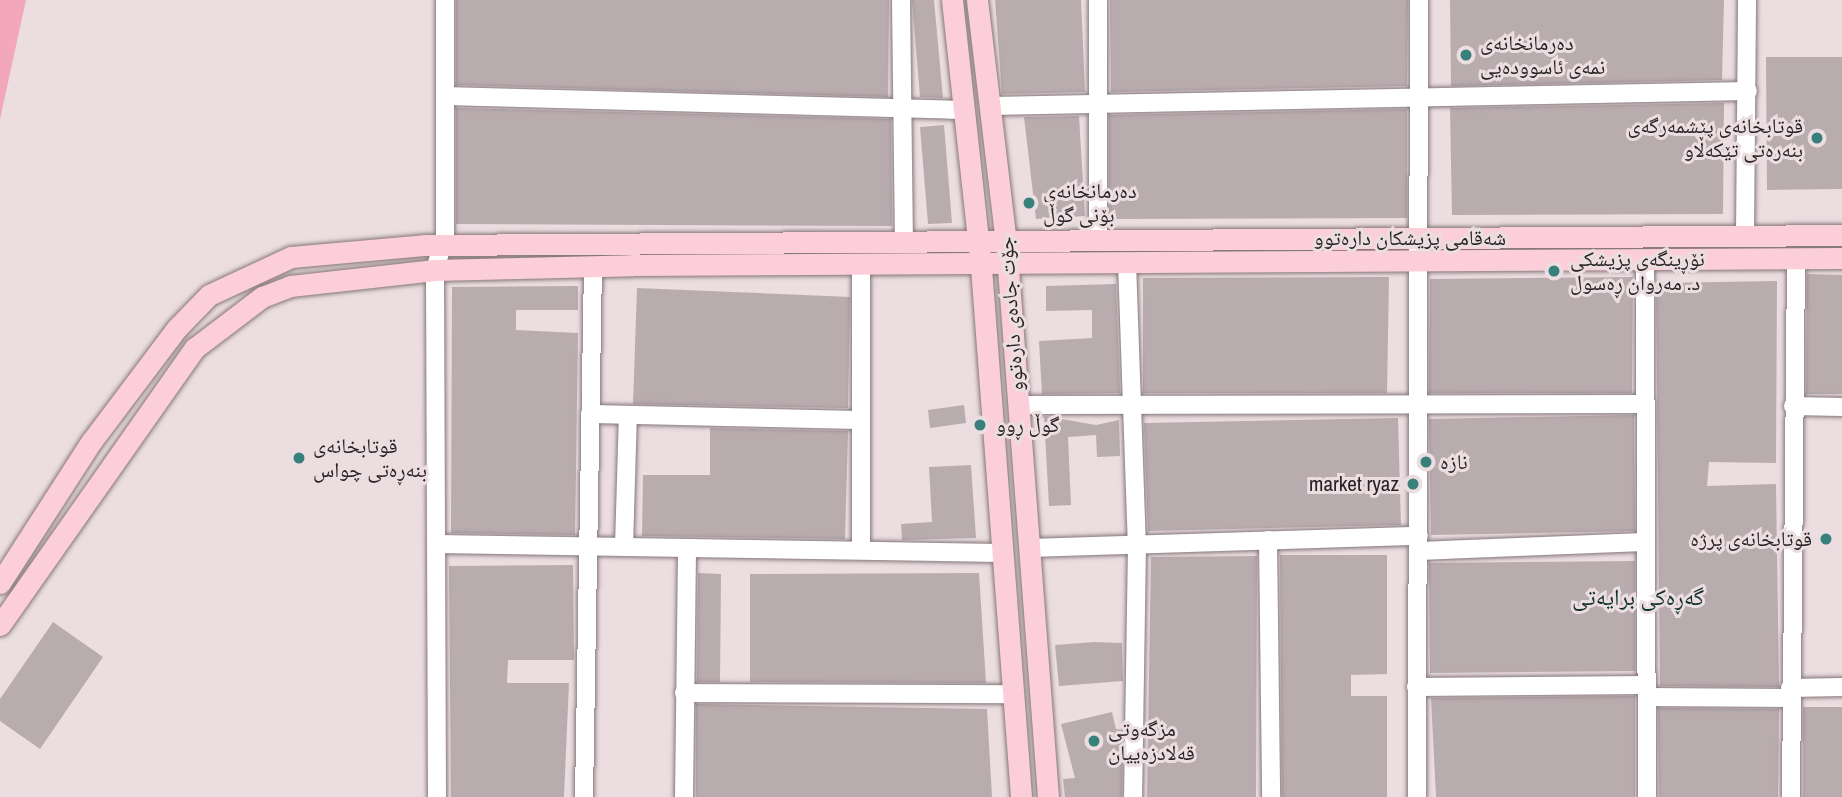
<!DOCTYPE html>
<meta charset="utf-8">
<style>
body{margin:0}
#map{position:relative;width:1842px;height:797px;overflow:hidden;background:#ebdde0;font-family:"Archivo Narrow","Noto Naskh Arabic",sans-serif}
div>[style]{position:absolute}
.green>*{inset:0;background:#f3a7ba}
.building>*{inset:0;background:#b9acaf}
.roads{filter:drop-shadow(0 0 2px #84777a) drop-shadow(0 0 2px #84777a)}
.minor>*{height:18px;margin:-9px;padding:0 9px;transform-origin:9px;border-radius:9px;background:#fff}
.major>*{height:21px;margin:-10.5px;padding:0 10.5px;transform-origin:10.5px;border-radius:10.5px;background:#fcced9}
.dots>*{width:19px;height:19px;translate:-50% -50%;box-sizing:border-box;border:4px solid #ebdde0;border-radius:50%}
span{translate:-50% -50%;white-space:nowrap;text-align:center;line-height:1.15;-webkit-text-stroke:6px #ebdde0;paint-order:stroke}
.poi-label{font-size:21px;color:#272223}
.left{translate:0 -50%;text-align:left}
.right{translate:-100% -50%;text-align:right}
.street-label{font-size:21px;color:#272223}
.neighbourhood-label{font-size:23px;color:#0e302e}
</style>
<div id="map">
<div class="green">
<i style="clip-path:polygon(0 0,26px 0,0 119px)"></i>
</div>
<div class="building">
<i style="clip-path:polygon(456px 0,889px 0,888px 97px,456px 85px)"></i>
<i style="clip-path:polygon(912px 0,934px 0,943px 98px,920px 97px)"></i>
<i style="clip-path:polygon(995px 0,1081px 0,1085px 92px,1002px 94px)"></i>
<i style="clip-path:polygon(1110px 0,1408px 0,1407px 86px,1111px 92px)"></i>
<i style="clip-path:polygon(1450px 0,1724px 0,1722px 80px,1451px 86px)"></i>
<i style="clip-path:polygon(1766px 57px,1842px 57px,1842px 189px,1767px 190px)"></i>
<i style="clip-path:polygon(1724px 103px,1723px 214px,1452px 215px,1450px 108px)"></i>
<i style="clip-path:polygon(456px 108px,891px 119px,892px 226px,456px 224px)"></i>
<i style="clip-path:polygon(1407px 109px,1407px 218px,1109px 219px,1109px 115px)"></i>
<i style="clip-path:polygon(1079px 116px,1085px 216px,1036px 219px,1024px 117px)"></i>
<i style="clip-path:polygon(944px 125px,952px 223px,928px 224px,920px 127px)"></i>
<i style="clip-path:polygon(1807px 274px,1842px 275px,1842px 394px,1806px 394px)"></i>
<i style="clip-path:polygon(1389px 277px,1387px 393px,1143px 393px,1143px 278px)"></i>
<i style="clip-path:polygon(1633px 277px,1632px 393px,1429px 393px,1430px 279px)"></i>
<i style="clip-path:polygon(1777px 281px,1776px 463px,1709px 462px,1707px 486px,1776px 484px,1779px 687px,1660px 686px,1656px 283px)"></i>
<i style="clip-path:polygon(1116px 284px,1120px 393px,1042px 394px,1039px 341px,1092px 338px,1092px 310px,1046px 311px,1046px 286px)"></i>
<i style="clip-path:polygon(578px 286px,578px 310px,516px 310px,516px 330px,578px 333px,575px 535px,451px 533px,452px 287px)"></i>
<i style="clip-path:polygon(637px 288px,850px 297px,848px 408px,633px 404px)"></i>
<i style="clip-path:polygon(964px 405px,966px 423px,930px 428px,928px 410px)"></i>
<i style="clip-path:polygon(1634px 415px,1635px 531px,1431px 535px,1429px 419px)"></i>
<i style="clip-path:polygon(1044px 416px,1096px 425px,1119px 420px,1120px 456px,1097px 457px,1096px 435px,1068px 437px,1071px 505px,1049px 506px)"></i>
<i style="clip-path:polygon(1398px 418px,1401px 525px,1148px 531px,1144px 423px)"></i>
<i style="clip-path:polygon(710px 428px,848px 431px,845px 539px,642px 536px,643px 475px,710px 475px)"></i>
<i style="clip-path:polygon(971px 465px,976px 538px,902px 540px,901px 524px,932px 522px,929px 467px)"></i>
<i style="clip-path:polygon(1280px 555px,1387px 555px,1387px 674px,1351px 675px,1351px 696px,1387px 696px,1387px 797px,1282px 797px)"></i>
<i style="clip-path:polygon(1257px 556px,1256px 797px,1147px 797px,1151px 557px)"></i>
<i style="clip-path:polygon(1635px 561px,1635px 671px,1430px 673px,1429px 563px)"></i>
<i style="clip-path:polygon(573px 565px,574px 660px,508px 660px,507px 683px,569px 683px,564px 797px,451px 797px,449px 566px)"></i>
<i style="clip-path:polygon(698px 573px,721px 574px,720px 682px,697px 682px)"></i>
<i style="clip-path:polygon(979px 573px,986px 683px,750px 682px,750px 574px)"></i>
<i style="clip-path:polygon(53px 622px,103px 657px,40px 749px,0 721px,0 699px)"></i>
<i style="clip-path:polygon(1094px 642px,1122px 643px,1123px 681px,1059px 686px,1055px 645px)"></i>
<i style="clip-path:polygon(1635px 696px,1635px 797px,1436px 797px,1431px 698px)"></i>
<i style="clip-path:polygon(696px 704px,987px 709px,992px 797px,696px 797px)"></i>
<i style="clip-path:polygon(1803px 707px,1842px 707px,1842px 797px,1803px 797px)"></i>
<i style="clip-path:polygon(1658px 708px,1779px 709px,1778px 797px,1659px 797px)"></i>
<i style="clip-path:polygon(1112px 712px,1116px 729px,1123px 730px,1122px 797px,1065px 797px,1063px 779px,1075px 778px,1061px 724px)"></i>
</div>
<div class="roads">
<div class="minor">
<i style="left:901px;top:0;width:242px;rotate:89.3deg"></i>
<i style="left:1098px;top:0;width:241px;rotate:90deg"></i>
<i style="left:445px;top:96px;width:517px;rotate:1.55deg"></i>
<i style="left:991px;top:106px;width:757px;rotate:-1.14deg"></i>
<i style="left:1745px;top:235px;width:235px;rotate:-89.5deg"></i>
<i style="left:1645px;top:259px;width:538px;rotate:89.79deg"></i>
<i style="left:1127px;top:262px;width:283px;rotate:88deg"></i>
<i style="left:1137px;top:545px;width:252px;rotate:90.9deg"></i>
<i style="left:1018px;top:405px;width:628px;rotate:-0.09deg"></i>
<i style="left:1793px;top:406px;width:49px;rotate:1.2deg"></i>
<i style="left:590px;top:414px;width:270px;rotate:1.3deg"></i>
<i style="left:1268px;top:540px;width:257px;rotate:89.3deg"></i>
<i style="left:438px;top:544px;width:563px;rotate:0.92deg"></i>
<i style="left:624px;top:547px;width:132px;rotate:-88.3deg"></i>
<i style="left:1029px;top:548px;width:390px;rotate:-1.8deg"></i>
<i style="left:861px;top:550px;width:284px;rotate:-90deg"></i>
<i style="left:1419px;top:551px;width:225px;rotate:-2.3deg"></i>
<i style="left:1416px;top:687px;width:230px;rotate:-0.5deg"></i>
<i style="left:1790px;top:688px;width:52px;rotate:-1.1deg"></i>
<i style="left:684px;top:693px;width:328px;rotate:0.2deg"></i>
<i style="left:1647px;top:697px;width:143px;rotate:0.4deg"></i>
<i style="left:437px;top:797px;width:527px;rotate:-90.22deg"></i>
<i style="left:435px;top:270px;width:35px;rotate:-74deg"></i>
<i style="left:445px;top:236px;width:236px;rotate:-90deg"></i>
<i style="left:584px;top:797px;width:529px;rotate:-89.03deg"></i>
<i style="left:684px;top:797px;width:249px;rotate:-89.3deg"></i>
<i style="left:1417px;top:797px;width:797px;rotate:-89.86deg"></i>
<i style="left:1791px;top:797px;width:538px;rotate:-89.47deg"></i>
</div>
<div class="major">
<i style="left:952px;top:0;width:269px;rotate:83.8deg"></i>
<i style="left:981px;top:267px;width:532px;rotate:85.68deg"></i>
<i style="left:977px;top:0;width:244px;rotate:83.2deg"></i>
<i style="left:1006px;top:242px;width:557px;rotate:85.67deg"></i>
<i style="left:0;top:583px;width:168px;rotate:-57.2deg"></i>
<i style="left:91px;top:442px;width:143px;rotate:-53deg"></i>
<i style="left:177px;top:328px;width:46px;rotate:-45.9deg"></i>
<i style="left:209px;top:295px;width:90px;rotate:-24.9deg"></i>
<i style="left:291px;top:257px;width:136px;rotate:-5.1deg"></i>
<i style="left:426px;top:245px;width:1416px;rotate:-0.4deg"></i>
<i style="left:0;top:625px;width:339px;rotate:-54.9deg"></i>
<i style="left:195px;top:348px;width:84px;rotate:-37.3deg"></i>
<i style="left:262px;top:297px;width:30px;rotate:-21deg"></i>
<i style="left:290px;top:286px;width:146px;rotate:-6.3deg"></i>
<i style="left:435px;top:270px;width:198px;rotate:-1.4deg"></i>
<i style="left:633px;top:265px;width:1209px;rotate:-0.33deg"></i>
</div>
</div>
<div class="dots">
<i style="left:1466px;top:55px;background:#38807b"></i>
<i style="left:1817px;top:138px;background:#38807b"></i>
<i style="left:1029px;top:203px;background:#38807b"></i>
<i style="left:1554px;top:271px;background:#38807b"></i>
<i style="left:980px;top:425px;background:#38807b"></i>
<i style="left:299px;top:458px;background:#38807b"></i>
<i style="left:1426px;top:462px;background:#38807b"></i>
<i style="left:1413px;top:484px;background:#38807b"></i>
<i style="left:1826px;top:539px;background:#38807b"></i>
<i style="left:1094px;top:741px;background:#38807b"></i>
</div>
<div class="poi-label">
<span class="left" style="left:1480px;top:55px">دەرمانخانەی<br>نمەی ئاسوودەیی</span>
<span class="right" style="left:1803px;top:138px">قوتابخانەی پێشمەرگەی<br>بنەرەتی تێکەڵاو</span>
<span class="left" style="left:1043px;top:203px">دەرمانخانەی<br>بۆنی گوڵ</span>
<span class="left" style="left:1570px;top:271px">نۆڕینگەی پزیشکی<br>د. مەروان ڕەسول</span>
<span class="left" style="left:996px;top:425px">گوڵ ڕوو</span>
<span class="left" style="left:313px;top:458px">قوتابخانەی<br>بنەڕەتی چواس</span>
<span class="left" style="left:1440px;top:462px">نازە</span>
<span class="right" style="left:1399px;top:484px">market ryaz</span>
<span class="right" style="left:1812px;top:539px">قوتابخانەی پرژە</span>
<span class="left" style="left:1108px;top:741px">مزگەوتی<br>قەلادزەییان</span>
</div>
<div class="street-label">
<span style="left:1410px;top:238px">شەقامی پزیشکان دارەتوو</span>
<span style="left:1011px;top:314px;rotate:-94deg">جۆت جادەی دارەتوو</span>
</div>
<div class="neighbourhood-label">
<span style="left:1638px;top:597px">گەڕەکی برایەتی</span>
</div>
</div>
